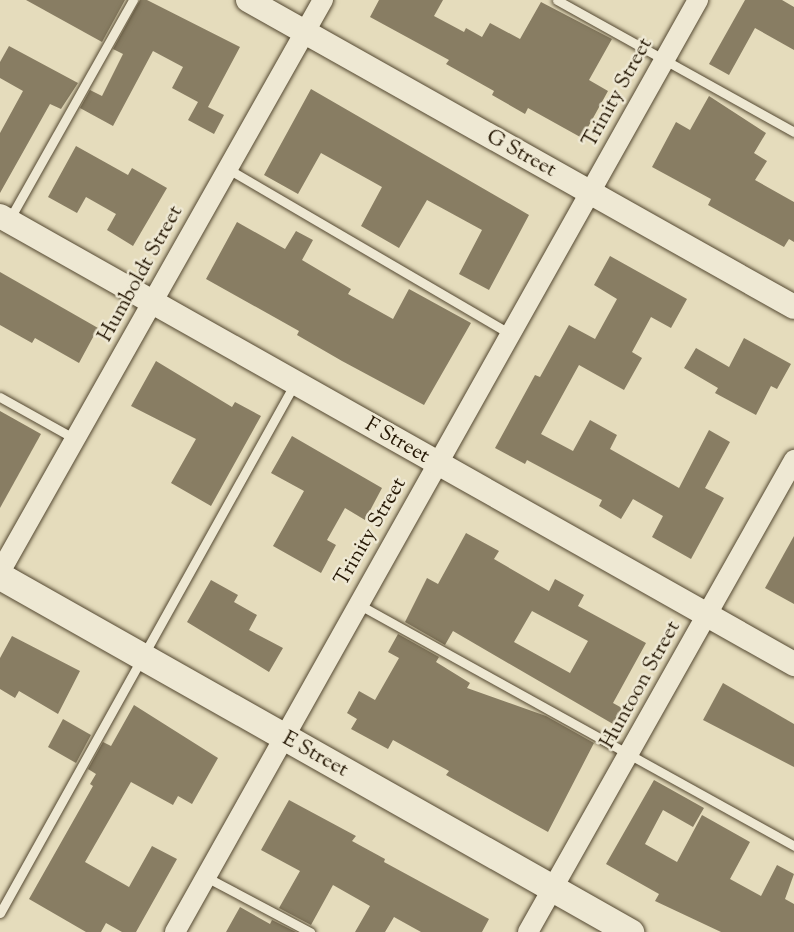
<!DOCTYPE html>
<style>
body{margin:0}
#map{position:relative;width:794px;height:932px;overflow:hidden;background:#e5dcbc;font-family:"Sorts Mill Goudy",serif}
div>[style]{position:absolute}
.building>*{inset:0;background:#887d63}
.roads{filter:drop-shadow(0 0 2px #544831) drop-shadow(0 0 2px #544831)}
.service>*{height:9px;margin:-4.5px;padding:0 4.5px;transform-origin:4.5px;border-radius:4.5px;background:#eee8d3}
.minor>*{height:20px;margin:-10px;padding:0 10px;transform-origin:10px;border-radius:10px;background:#eee8d3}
.tertiary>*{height:24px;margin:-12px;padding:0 12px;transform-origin:12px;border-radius:12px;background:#eee8d3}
.secondary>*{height:27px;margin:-13.5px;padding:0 13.5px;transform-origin:13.5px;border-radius:13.5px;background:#eee8d3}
span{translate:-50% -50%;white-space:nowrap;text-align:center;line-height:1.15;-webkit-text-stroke:5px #eee8d3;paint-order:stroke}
.street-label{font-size:21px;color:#241603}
</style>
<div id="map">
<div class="building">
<i style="clip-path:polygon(26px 0,125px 0,102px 42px)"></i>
<i style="clip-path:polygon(140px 0,147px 0,240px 47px,208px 107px,224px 115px,214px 134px,188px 120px,198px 102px,172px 88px,183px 67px,153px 51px,113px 126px,80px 108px,90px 90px,102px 96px,123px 54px,113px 49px)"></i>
<i style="clip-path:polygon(379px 0,443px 0,434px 16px,464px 32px,466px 28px,482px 37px,490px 23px,520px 39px,541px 2px,612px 39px,589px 80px,608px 91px,582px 138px,528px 108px,525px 114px,492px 95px,494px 91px,446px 64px,449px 60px,370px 17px)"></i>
<i style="clip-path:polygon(745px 0,782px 0,794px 7px,794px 50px,755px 28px,729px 75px,709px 64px)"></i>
<i style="clip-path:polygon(9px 46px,78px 83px,61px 109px,50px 104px,0 193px,0 133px,23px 91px,0 78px,0 62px)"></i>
<i style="clip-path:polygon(311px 89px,529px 215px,489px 290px,459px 274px,482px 230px,427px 200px,399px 248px,361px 226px,382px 187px,321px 153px,298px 194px,264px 175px)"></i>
<i style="clip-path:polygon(709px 96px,766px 133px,754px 153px,767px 161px,755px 180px,794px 202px,794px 242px,789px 239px,784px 247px,708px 205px,711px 199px,652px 167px,676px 122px,690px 130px)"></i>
<i style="clip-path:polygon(76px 146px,128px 175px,132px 168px,167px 188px,133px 246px,107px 230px,116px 214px,86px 197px,77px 213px,48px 197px)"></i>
<i style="clip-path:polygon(237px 222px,285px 249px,296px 231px,313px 240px,302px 260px,351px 289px,348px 294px,393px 319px,409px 289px,471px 323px,424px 405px,342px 361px,297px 335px,299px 331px,206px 279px)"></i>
<i style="clip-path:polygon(610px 256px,687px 299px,671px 328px,651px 317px,632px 352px,642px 358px,624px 390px,579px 365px,541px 434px,573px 451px,590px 420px,617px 435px,610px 449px,679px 488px,709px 430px,730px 442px,705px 488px,724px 498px,691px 559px,652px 537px,663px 516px,633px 499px,621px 519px,599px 506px,602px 500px,527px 460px,525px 464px,495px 448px,535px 375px,540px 377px,569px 325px,595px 339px,617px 299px,594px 285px)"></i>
<i style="clip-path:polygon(0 272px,98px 328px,79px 363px,35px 338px,32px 343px,0 325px)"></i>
<i style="clip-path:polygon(744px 338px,791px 364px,777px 389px,771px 386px,756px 415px,715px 393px,718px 388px,684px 368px,696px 348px,729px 367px)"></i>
<i style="clip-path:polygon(156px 361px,232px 407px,235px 402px,261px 416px,211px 506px,171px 483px,196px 439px,131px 406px)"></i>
<i style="clip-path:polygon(0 411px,41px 434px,0 508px)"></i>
<i style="clip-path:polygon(292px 436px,382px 488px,365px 520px,345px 508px,327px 540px,336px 545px,321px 573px,273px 546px,304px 491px,271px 473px)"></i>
<i style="clip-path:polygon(evenodd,466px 533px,499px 551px,494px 559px,549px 591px,555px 579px,584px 595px,578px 606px,646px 643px,613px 703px,622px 708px,613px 724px,453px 631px,445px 645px,405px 622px,427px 578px,438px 584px,466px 533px,532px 611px,588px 641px,570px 673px,514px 642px,532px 611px)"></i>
<i style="clip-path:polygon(794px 536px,794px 604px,765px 588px)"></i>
<i style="clip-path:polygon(211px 580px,238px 595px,234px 602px,257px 615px,249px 630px,283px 648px,269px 672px,187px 622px)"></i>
<i style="clip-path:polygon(398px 634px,439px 657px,436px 662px,470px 683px,467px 688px,546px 716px,594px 743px,548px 832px,446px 775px,449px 771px,393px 740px,388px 749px,351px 729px,357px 719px,347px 713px,359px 691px,375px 700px,399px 658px,388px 652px)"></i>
<i style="clip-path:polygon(12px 636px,80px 671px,58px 714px,19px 691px,15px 698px,0 689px,0 658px)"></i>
<i style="clip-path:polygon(723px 683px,794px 724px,794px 767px,703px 720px)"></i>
<i style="clip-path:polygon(134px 705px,218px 758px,192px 804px,178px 796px,173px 805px,131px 782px,85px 862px,129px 887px,152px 846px,177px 859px,136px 932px,122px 932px,106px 923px,101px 932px,86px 932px,29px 899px,93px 786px,90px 784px,96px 774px,88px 769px,103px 742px,111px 746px)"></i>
<i style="clip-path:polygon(63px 719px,91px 735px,76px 763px,48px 747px)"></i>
<i style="clip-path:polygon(654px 780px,704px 808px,693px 827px,663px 810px,645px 844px,677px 862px,702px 815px,750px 842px,730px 879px,761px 896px,777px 865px,794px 874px,785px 899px,794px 904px,794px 932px,721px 932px,655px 901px,659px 894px,606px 864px)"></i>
<i style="clip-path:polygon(289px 800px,356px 836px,352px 841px,385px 859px,384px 862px,489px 919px,482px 932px,421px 932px,394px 917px,385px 932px,355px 932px,370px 906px,333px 885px,311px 925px,279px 908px,300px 871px,261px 850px)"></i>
<i style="clip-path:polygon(240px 907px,270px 924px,272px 920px,296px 932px,226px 932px)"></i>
</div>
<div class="roads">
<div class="service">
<i style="left:557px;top:0;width:271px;rotate:29.1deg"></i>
<i style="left:228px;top:169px;width:327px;rotate:30.3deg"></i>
<i style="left:9px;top:220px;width:253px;rotate:-60.6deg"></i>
<i style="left:0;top:397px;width:86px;rotate:29.2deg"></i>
<i style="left:358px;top:604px;width:499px;rotate:29deg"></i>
<i style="left:206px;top:877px;width:118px;rotate:27.9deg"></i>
<i style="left:0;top:913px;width:607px;rotate:-60.9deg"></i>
</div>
<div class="minor">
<i style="left:0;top:572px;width:657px;rotate:-60.55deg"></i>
<i style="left:175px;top:932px;width:1069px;rotate:-60.7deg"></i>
<i style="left:528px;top:932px;width:542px;rotate:-60.6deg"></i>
</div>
<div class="tertiary">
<i style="left:248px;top:0;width:626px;rotate:29.35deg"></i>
<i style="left:0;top:216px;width:912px;rotate:29.43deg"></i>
</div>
<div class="secondary">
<i style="left:0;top:576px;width:724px;rotate:29.47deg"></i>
</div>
</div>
<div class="street-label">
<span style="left:618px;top:93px;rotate:-61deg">Trinity Street</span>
<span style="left:521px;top:154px;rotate:29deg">G Street</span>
<span style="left:141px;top:274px;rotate:-61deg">Humboldt Street</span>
<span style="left:397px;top:441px;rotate:30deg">F Street</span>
<span style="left:371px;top:532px;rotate:-60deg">Trinity Street</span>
<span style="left:641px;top:685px;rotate:-61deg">Huntoon Street</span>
<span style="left:315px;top:755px;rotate:29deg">E Street</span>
</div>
</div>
